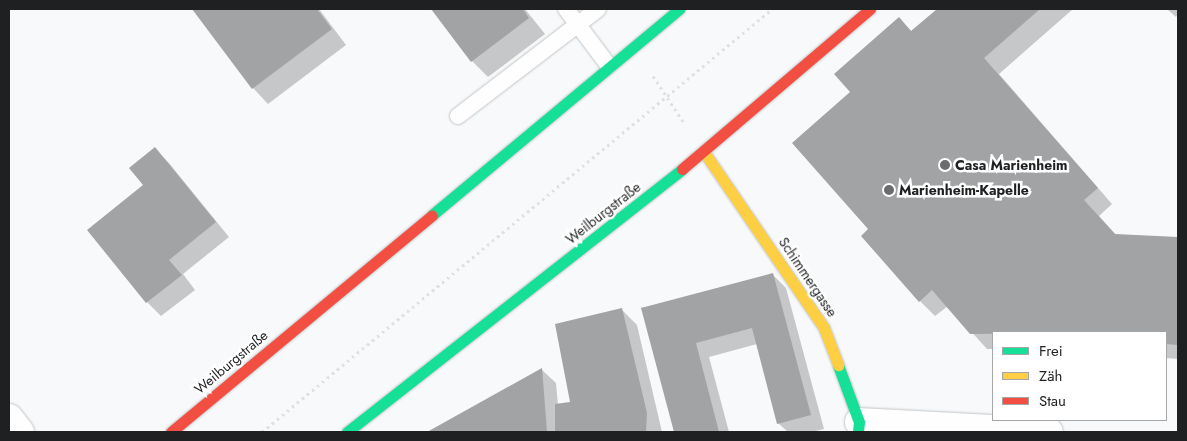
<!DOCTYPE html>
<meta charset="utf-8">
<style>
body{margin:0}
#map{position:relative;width:1187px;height:441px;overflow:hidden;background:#f7f9fb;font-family:Jost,sans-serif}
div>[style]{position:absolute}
.shadow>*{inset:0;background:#0003}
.building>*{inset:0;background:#a1a3a4}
.path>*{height:3px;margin-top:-1.5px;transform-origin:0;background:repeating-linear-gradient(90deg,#dfe0e0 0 2.5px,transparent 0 6.5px)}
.roads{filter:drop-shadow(0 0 1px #c3c5c6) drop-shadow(0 0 1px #c3c5c6)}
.lane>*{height:16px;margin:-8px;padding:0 8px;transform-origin:8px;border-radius:8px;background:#fefefe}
.street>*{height:28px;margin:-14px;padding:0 14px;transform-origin:14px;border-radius:14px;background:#fefefe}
.fast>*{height:11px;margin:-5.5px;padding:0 5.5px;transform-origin:5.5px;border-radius:5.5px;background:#16e098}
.slow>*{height:11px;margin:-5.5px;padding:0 5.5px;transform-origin:5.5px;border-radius:5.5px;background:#ffcf43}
.jam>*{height:11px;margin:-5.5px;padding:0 5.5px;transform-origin:5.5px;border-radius:5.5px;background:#f24e42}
.dots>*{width:14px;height:14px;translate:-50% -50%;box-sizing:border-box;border:2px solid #fff;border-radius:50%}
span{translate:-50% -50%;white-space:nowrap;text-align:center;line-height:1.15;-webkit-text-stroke:5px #fff;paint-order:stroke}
.poi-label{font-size:14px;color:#1f2022;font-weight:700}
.left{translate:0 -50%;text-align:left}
.street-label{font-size:14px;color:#1f2022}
.frame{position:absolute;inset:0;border:10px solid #1f2022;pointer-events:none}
.legend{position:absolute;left:992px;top:331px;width:175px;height:90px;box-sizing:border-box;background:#fff;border:1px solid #a5a6a7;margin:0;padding:6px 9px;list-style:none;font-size:15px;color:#1f2022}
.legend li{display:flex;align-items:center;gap:10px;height:25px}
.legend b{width:25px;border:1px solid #a5a6a7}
</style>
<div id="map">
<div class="shadow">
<i style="clip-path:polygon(193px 9px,319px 9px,346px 45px,268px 104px,253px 88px)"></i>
<i style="clip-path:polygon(433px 9px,525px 9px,545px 34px,488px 77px,472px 61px)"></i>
<i style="clip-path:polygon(939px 9px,1073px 9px,999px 74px,1112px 204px,1099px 216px,1116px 235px,1178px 239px,1178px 359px,1166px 358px,1166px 332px,993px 332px,993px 349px,987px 349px,948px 306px,935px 316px,920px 301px,851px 92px,899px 19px,912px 32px)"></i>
<i style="clip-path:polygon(1167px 9px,1178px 9px,1178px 14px,1176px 17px)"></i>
<i style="clip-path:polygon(155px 149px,169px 163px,229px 237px,183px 274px,195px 290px,161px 316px,147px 302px,145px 185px)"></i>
<i style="clip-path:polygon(772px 274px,786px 288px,824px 429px,811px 432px,788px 432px,778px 423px,757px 344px,709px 357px,729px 432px,676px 432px,643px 308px)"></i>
<i style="clip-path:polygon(621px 309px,637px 325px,662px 432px,430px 432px,542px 370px,556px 383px,558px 405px,572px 403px)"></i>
</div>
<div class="building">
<i style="clip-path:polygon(192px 9px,317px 9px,332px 29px,252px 89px)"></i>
<i style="clip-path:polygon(431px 9px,523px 9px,529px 18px,471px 62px)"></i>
<i style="clip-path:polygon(937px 9px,1040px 9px,984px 58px,1098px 188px,1084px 200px,1115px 234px,1178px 237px,1178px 345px,1166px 344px,1166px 332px,970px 334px,932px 290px,919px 302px,861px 236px,868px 229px,792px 143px,850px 92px,834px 74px,899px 17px,911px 31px)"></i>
<i style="clip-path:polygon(155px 147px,216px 222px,169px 260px,182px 275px,146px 303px,87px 230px,143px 185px,129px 168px)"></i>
<i style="clip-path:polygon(773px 273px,811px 415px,777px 424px,752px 328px,696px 343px,719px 432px,674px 432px,641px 308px)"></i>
<i style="clip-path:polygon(622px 308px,647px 413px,646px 432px,555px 432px,555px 404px,570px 402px,555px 324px)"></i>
<i style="clip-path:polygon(542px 368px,547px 432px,427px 432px)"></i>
</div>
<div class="path">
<i style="left:653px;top:76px;width:56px;rotate:56.6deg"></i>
<i style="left:262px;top:432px;width:663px;rotate:-39.67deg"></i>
</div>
<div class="roads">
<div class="lane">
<i style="left:566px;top:9px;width:71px;rotate:53deg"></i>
<i style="left:458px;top:116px;width:176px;rotate:-37.4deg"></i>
</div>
<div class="street">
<i style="left:9px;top:418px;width:18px;rotate:52deg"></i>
<i style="left:859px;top:422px;width:190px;rotate:3deg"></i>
</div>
<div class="fast">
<i style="left:432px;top:215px;width:322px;rotate:-39.8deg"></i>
<i style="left:838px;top:365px;width:61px;rotate:69.8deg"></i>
<i style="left:859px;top:422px;width:10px;rotate:96deg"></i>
<i style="left:347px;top:432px;width:426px;rotate:-38.1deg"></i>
</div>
<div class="slow">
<i style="left:704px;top:152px;width:213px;rotate:55.7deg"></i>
<i style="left:824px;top:328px;width:40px;rotate:69deg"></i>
</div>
<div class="jam">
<i style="left:682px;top:169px;width:247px;rotate:-40.4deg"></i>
<i style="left:171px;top:432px;width:339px;rotate:-39.7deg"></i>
</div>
</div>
<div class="dots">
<i style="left:945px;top:165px;background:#6b6c6e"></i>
<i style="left:889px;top:190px;background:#6b6c6e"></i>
</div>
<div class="poi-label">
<span class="left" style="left:955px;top:165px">Casa Marienheim</span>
<span class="left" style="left:899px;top:190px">Marienheim-Kapelle</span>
</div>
<div class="street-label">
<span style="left:603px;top:213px;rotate:-38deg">Weilburgstraße</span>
<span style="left:808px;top:277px;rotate:56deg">Schimmergasse</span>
<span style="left:231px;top:362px;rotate:-40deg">Weilburgstraße</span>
</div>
<div class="frame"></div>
<ul class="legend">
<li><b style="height:6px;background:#16e098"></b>Frei</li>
<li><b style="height:6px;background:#ffcf43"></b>Zäh</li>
<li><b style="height:6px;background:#f24e42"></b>Stau</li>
</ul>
</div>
